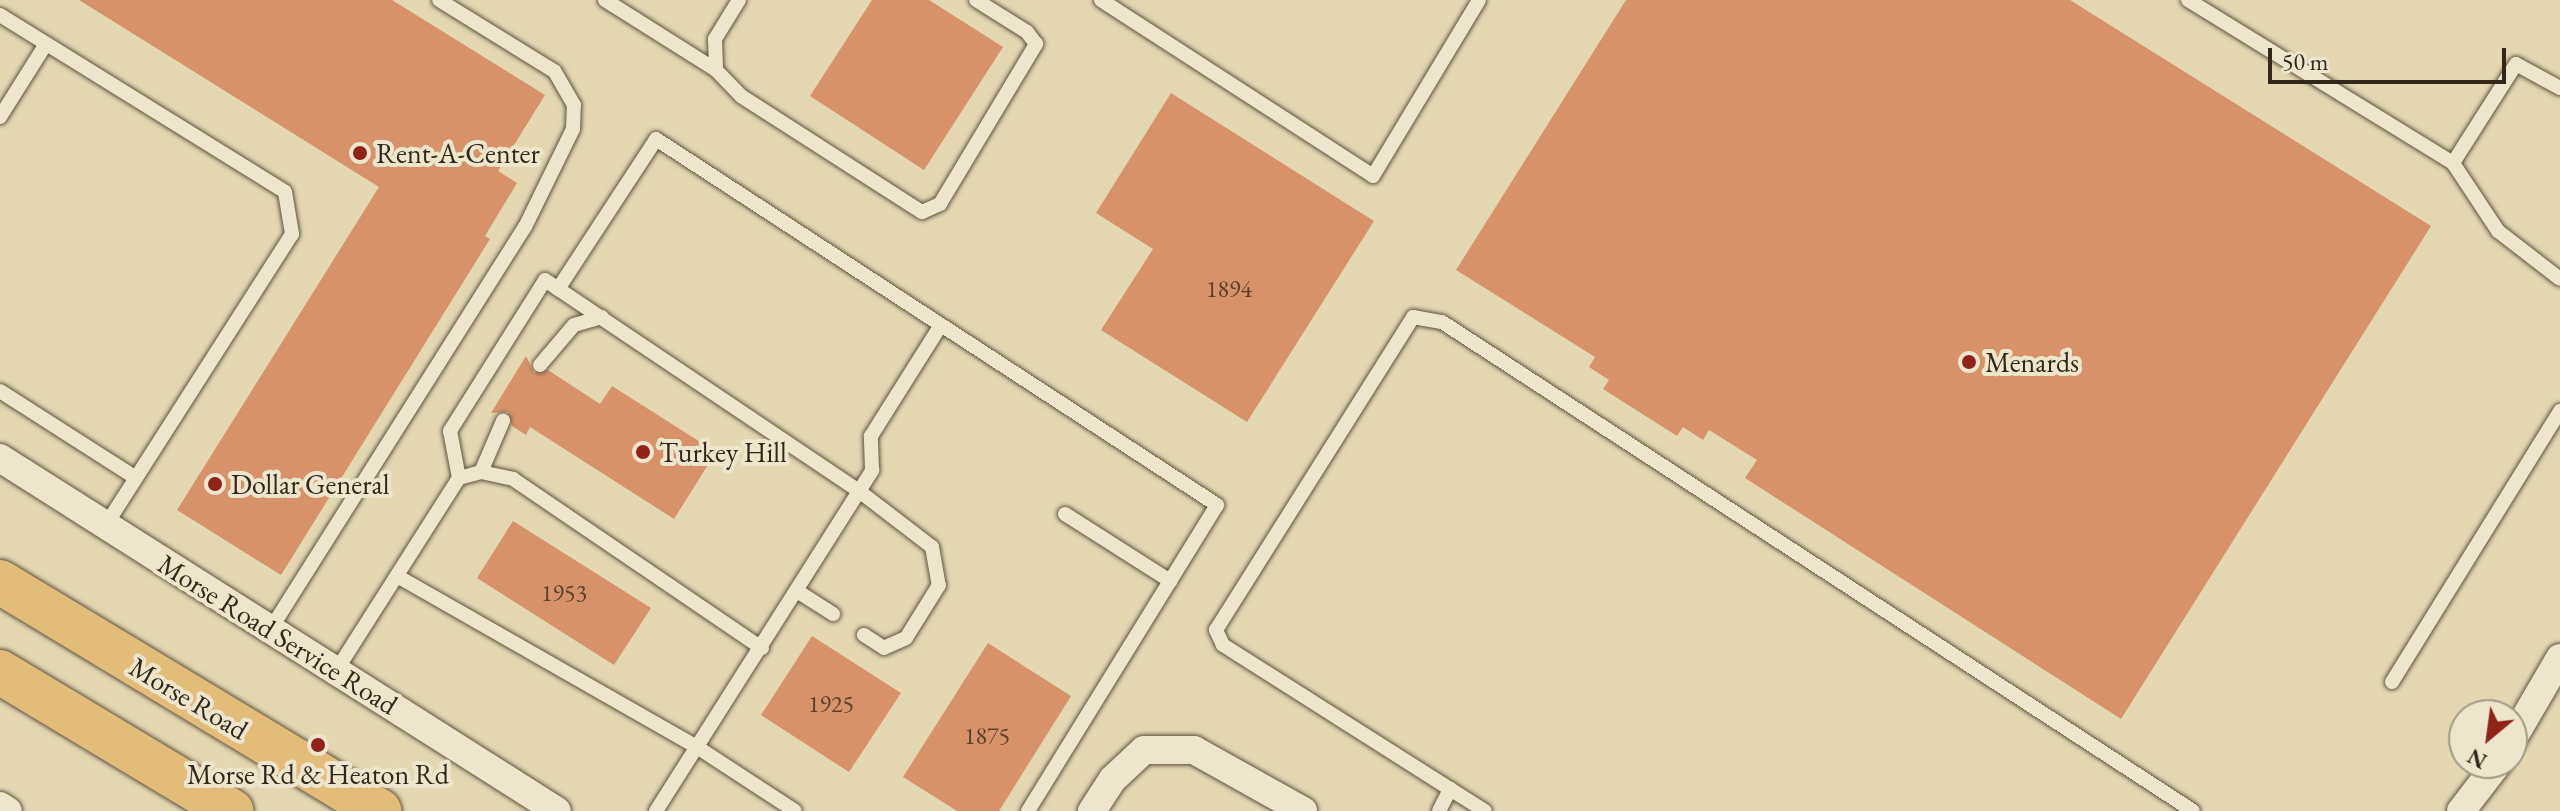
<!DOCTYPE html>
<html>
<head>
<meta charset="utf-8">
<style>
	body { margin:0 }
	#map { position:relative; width:2560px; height:811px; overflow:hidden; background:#e3d8b0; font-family:"EB Garamond",serif }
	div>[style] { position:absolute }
	.building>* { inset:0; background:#d89269 }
	.roads { filter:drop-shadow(0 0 2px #5e5340) drop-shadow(0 0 2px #5e5340) }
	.service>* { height:14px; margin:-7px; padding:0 7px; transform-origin:7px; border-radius:7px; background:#ede6cc }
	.minor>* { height:28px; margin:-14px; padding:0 14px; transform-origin:14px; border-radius:14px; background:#ede6cc }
	.primary>* { height:44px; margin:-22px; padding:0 22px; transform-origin:22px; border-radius:22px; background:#e2bc78 }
	.dots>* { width:22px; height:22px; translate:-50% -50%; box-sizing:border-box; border:4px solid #ede6cc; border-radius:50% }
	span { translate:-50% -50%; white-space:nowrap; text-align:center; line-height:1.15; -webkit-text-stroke:8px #ede6cc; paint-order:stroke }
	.number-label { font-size:24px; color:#5b422e }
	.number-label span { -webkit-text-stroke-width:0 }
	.poi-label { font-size:28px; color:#31271b }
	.left { translate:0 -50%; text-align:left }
	.street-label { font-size:28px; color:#31271b }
	.north { position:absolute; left:2448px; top:699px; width:80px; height:80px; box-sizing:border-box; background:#ede6cc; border:2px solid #a29a85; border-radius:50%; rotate:209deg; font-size:22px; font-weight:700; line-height:32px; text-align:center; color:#31271b }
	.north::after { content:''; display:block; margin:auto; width:28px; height:36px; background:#8f2418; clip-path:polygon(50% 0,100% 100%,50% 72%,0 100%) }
	.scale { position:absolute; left:2268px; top:48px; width:238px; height:36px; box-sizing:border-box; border:4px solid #31271b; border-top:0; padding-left:10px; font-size:24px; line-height:28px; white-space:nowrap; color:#31271b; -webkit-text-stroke:6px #ede6cc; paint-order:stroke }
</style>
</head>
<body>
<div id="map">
	<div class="building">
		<i style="clip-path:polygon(79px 0,392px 0,545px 95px,498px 171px,517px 183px,485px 236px,490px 239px,281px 575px,177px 510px,379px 187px)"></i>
		<i style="clip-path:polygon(872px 0,929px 0,1003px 47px,924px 170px,810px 96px)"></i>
		<i style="clip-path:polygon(1626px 0,2070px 0,2431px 226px,2121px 719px,1745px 478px,1757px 460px,1709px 430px,1703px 440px,1683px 427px,1677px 436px,1603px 389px,1609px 380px,1589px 367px,1595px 357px,1456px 270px)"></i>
		<i style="clip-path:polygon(1171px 93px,1374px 221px,1247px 422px,1101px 330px,1153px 249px,1096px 213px)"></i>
		<i style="clip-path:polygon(526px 356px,534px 373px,548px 370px,600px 404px,612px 386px,716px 452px,674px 519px,530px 427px,526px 435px,512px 426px,508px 412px,491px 413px)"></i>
		<i style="clip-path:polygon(513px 521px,651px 608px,614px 665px,477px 578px)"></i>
		<i style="clip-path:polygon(812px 636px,901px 693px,849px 772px,761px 715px)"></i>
		<i style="clip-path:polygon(988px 643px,1071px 696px,999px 811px,957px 811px,903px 777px)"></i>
	</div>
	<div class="roads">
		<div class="service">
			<i style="left:605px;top:0;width:131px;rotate:32.2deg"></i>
			<i style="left:739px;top:0;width:46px;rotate:121.6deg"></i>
			<i style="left:715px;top:39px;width:31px;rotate:88deg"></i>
			<i style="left:716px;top:70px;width:36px;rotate:46deg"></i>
			<i style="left:741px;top:96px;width:215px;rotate:32.7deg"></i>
			<i style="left:922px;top:212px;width:20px;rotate:-24deg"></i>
			<i style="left:940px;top:204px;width:187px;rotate:-59deg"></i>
			<i style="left:1036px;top:44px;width:15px;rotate:-127deg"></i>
			<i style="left:1027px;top:32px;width:60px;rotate:-147.9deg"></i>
			<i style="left:1101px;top:0;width:324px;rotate:32.9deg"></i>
			<i style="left:1373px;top:176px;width:205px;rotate:-58.9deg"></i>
			<i style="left:2188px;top:0;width:311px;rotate:31.6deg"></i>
			<i style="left:0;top:15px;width:335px;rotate:31.8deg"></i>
			<i style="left:285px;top:192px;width:43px;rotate:80.5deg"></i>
			<i style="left:292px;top:234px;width:345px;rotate:122.6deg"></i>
			<i style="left:2560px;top:88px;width:50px;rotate:-151.4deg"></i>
			<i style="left:2516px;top:64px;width:117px;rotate:122.5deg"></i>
			<i style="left:2453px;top:163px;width:82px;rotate:56.5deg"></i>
			<i style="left:2498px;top:231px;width:78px;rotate:37.7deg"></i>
			<i style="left:0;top:117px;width:86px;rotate:-57.8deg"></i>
			<i style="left:558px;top:289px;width:179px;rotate:-56.8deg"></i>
			<i style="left:656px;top:139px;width:670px;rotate:33.12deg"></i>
			<i style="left:1217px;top:505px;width:360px;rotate:121.7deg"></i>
			<i style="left:540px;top:365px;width:52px;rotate:-49.6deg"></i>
			<i style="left:574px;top:325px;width:29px;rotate:-16deg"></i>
			<i style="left:0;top:391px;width:161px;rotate:32.6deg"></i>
			<i style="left:481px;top:472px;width:56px;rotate:-66.7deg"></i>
			<i style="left:459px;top:478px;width:23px;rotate:-15deg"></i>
			<i style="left:481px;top:472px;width:33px;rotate:12deg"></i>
			<i style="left:513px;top:479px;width:301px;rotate:34.2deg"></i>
			<i style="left:1065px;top:514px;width:125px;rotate:32.5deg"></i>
			<i style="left:397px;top:576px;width:349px;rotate:29.7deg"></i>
			<i style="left:700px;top:749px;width:113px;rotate:33.1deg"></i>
			<i style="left:797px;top:591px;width:43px;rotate:32.6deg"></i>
			<i style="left:270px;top:630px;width:477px;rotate:-57.7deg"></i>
			<i style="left:525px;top:227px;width:109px;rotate:-63.9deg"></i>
			<i style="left:573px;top:129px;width:24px;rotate:-88deg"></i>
			<i style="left:574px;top:105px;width:39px;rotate:-120deg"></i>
			<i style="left:554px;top:71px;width:135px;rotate:-148.3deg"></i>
			<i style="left:336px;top:671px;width:229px;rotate:-57.5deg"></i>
			<i style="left:459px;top:478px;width:48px;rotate:-100.8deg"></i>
			<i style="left:450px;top:431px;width:178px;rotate:-57.8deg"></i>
			<i style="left:545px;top:280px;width:378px;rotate:33.9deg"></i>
			<i style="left:859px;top:491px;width:92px;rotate:37.5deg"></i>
			<i style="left:932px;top:547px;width:39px;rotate:80deg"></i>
			<i style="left:939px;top:585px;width:62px;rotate:121.9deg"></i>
			<i style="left:906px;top:638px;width:24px;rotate:156deg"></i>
			<i style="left:884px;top:648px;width:24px;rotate:-147deg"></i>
			<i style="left:2392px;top:682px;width:319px;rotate:-58.2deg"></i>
			<i style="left:1450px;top:789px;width:41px;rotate:32.2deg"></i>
			<i style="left:656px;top:811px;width:404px;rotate:-57.6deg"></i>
			<i style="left:872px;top:470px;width:34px;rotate:-92deg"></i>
			<i style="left:871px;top:436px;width:131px;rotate:-57.8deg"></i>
			<i style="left:1439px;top:811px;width:25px;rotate:-63deg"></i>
			<i style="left:1450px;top:789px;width:269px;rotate:-147.6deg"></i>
			<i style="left:1223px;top:645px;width:17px;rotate:-115deg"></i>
			<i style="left:1216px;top:630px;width:370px;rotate:-57.8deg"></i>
			<i style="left:1413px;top:317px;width:29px;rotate:10deg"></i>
			<i style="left:1442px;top:322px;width:896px;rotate:33.07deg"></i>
		</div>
		<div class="minor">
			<i style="left:0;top:458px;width:659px;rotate:32.36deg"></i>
			<i style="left:2512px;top:740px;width:95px;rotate:-59.7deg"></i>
			<i style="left:0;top:806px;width:9px;rotate:32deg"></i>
			<i style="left:1092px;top:811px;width:38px;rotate:-57deg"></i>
			<i style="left:1113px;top:779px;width:42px;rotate:-43.1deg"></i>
			<i style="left:1144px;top:750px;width:50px"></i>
			<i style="left:1194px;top:750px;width:125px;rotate:29.2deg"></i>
			<i style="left:2461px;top:811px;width:61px;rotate:-52.4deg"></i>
		</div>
		<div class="primary">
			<i style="left:0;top:582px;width:443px;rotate:31.1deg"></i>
			<i style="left:0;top:672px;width:270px;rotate:31deg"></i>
		</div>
	</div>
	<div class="dots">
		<i style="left:360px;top:153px;background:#8f2418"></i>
		<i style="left:1969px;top:362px;background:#8f2418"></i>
		<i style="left:643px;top:452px;background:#8f2418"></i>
		<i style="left:215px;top:484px;background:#8f2418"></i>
		<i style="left:318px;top:745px;background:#8f2418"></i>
	</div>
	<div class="number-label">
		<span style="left:1229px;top:289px">1894</span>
		<span style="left:564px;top:593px">1953</span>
		<span style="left:831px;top:704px">1925</span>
		<span style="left:987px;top:736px">1875</span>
	</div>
	<div class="poi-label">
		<span class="left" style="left:376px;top:153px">Rent-A-Center</span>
		<span class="left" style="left:1985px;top:362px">Menards</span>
		<span class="left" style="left:659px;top:452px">Turkey Hill</span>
		<span class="left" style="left:231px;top:484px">Dollar General</span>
		<span style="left:318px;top:774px">Morse Rd &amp; Heaton Rd</span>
	</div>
	<div class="street-label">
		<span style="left:278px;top:634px;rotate:32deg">Morse Road Service Road</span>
		<span style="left:189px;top:698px;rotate:31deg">Morse Road</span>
	</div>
	<div class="north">N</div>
	<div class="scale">50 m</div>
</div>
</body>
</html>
